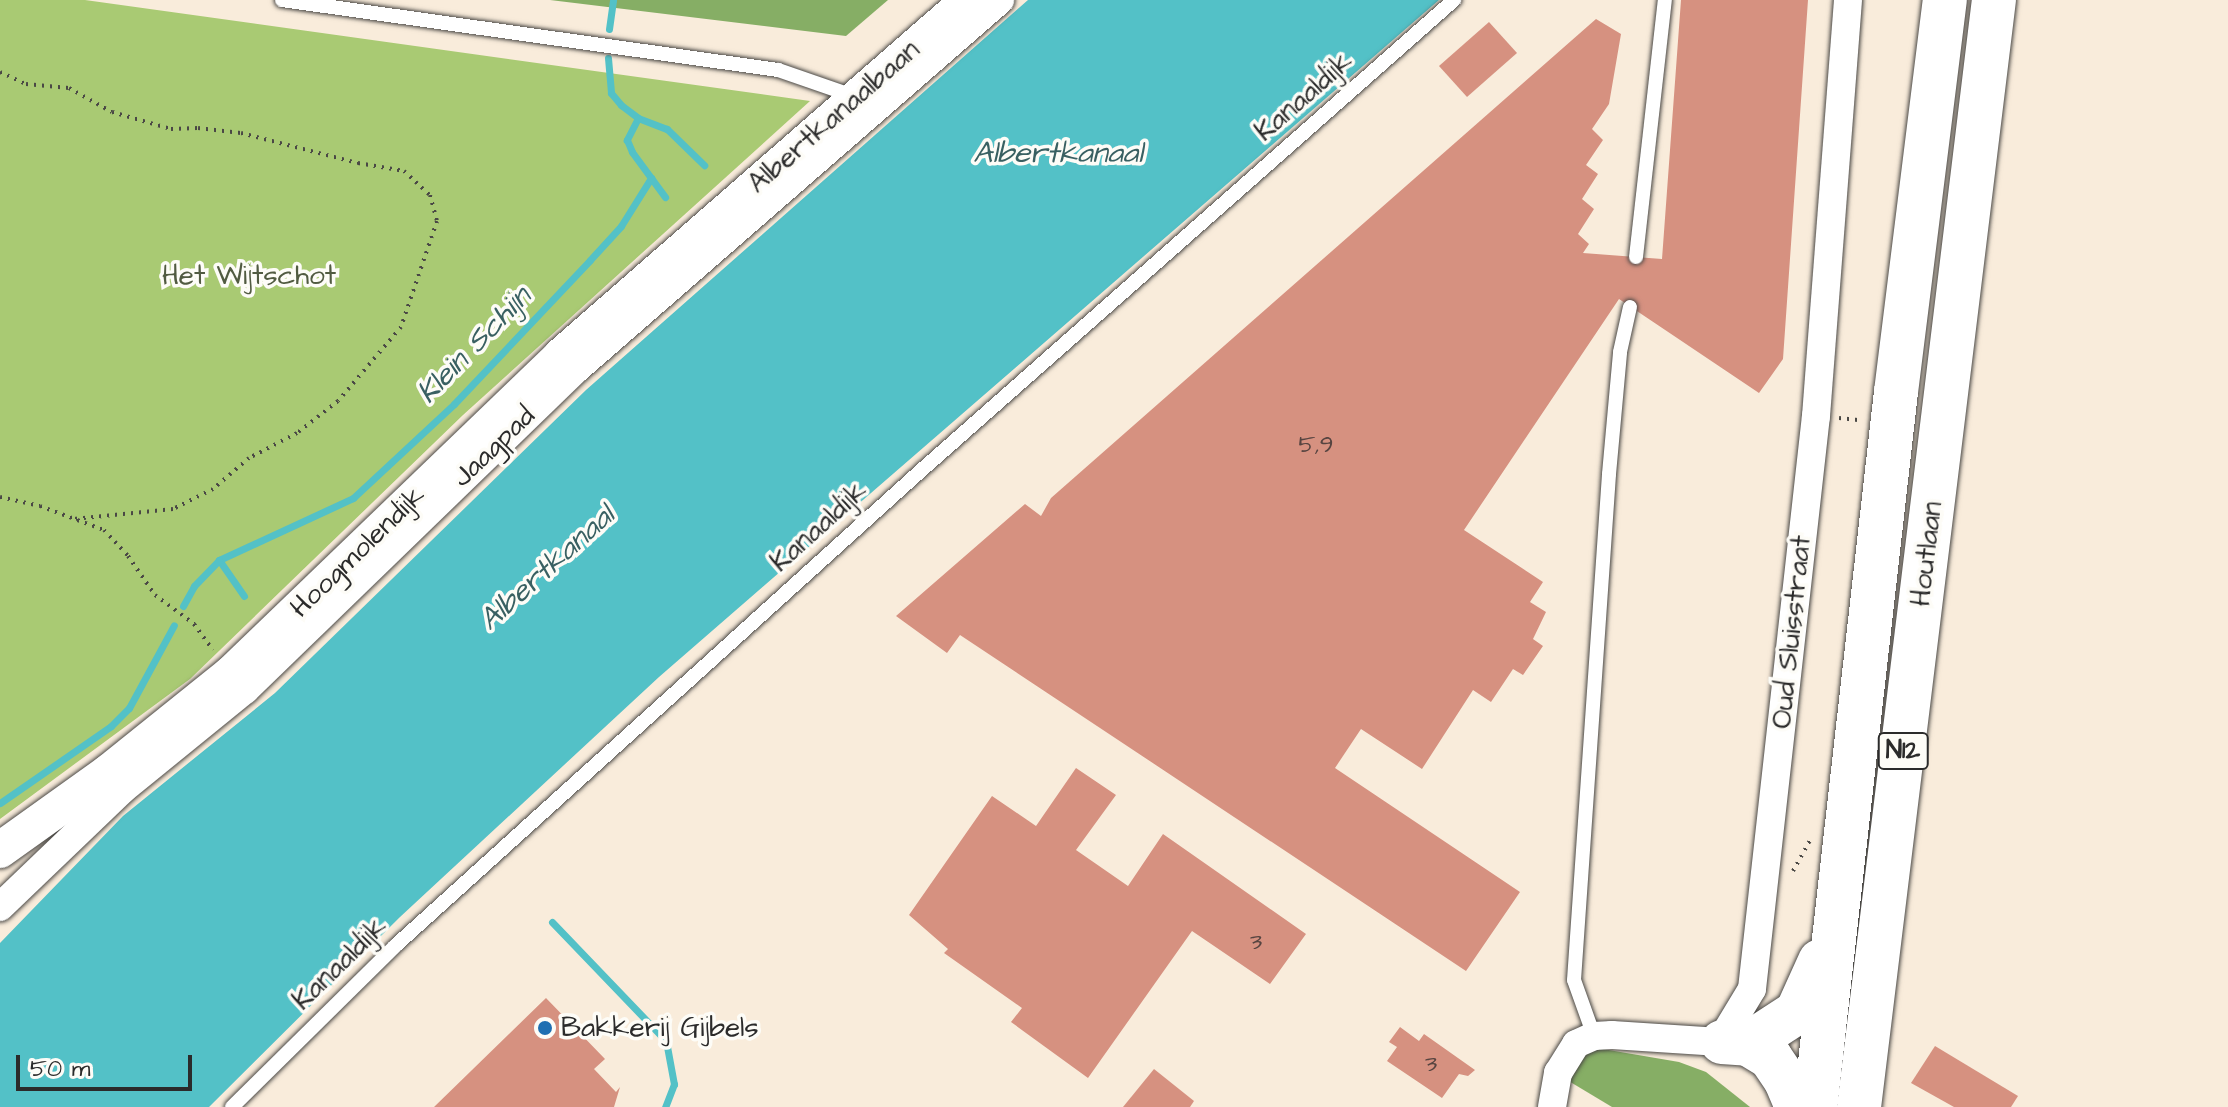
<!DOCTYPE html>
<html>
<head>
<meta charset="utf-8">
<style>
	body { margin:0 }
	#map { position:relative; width:2228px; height:1107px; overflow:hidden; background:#f9ecdb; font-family:"Architects Daughter",sans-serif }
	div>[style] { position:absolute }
	.green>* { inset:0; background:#a9ca73 }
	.forest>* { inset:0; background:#86ae65 }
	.water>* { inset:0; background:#53c1c7 }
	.stream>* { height:7px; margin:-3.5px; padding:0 3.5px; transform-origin:3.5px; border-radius:3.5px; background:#53c1c7 }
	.building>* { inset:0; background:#d69180 }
	.path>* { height:4px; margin-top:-2px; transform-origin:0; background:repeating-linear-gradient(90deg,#4a4845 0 2px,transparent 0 8px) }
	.roads { filter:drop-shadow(0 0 2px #4a4845) drop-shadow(0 0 2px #4a4845) }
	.service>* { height:14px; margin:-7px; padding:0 7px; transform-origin:7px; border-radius:7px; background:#fff }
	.minor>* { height:28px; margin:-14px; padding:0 14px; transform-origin:14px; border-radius:14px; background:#fff }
	.tertiary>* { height:36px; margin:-18px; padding:0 18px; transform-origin:18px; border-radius:18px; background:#fff }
	.primary>* { height:44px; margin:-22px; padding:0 22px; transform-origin:22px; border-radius:22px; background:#fff }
	.dots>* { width:22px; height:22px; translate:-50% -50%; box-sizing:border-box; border:4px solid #fdfcf7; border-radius:50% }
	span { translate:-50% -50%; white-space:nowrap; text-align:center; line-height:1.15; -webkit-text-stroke:7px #fdfcf7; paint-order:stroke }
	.number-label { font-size:24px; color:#564440 }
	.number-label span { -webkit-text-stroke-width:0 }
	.shield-label span { padding:2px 6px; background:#fdfcf7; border:2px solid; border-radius:6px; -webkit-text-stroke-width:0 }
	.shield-label { font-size:26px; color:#2b2b2b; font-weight:700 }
	.street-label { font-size:28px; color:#2b2b2b }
	.park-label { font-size:28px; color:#515b41 }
	.poi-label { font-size:28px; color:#2b2b2b }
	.left { translate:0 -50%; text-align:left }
	.water-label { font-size:30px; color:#396062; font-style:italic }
	.scale { position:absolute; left:16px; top:1055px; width:176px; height:36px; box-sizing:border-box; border:4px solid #2b2b2b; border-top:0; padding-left:10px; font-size:24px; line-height:28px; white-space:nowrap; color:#2b2b2b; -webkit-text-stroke:6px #fdfcf7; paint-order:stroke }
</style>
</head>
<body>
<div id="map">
	<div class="green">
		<i style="clip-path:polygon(0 0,85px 0,810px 101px,463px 415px,190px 679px,0 819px)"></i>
	</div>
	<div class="forest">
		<i style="clip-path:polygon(550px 0,888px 0,846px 36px)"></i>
		<i style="clip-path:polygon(1597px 1048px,1679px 1062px,1706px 1072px,1750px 1107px,1612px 1107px,1567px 1080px,1582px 1053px)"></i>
	</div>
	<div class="water">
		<i style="clip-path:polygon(1028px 0,1439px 0,659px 677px,400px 917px,209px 1107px,0 1107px,0 943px,123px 816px,275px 693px,586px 390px)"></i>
	</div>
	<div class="stream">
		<i style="left:609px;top:29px;width:29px;rotate:-82deg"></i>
		<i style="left:608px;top:58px;width:35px;rotate:85deg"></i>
		<i style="left:611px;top:93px;width:16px;rotate:50deg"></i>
		<i style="left:621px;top:105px;width:21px;rotate:37deg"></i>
		<i style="left:638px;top:118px;width:31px;rotate:21deg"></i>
		<i style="left:667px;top:129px;width:52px;rotate:44.2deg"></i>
		<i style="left:638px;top:118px;width:25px;rotate:117deg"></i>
		<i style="left:627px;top:140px;width:13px;rotate:67deg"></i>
		<i style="left:632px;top:152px;width:56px;rotate:53.7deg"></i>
		<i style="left:244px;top:596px;width:44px;rotate:-124.8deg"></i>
		<i style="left:219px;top:560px;width:148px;rotate:-24.8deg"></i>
		<i style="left:353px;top:498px;width:138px;rotate:-42.9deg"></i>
		<i style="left:454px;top:404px;width:198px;rotate:-46.6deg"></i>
		<i style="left:590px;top:260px;width:46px;rotate:-47.6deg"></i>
		<i style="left:621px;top:226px;width:57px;rotate:-58deg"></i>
		<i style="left:183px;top:606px;width:23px;rotate:-61deg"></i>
		<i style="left:194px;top:586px;width:36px;rotate:-46deg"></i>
		<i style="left:0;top:803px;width:135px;rotate:-34.7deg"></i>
		<i style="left:111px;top:726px;width:25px;rotate:-45deg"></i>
		<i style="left:129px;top:708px;width:94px;rotate:-61.5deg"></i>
		<i style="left:552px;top:922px;width:165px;rotate:46.2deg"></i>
		<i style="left:666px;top:1041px;width:44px;rotate:79.5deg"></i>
		<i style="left:674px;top:1084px;width:25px;rotate:111deg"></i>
	</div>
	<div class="building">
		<i style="clip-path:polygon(1681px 0,1808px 0,1783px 359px,1759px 393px,1619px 299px,1464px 530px,1543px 582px,1530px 602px,1546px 612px,1533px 639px,1543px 646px,1523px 675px,1513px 669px,1491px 702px,1473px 690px,1422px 769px,1361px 729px,1335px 768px,1520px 892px,1466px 971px,960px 635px,947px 653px,896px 616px,1025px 504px,1041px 516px,1051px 498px,1596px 19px,1621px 34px,1609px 104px,1592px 129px,1603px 140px,1586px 165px,1598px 174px,1582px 199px,1594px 209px,1578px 234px,1589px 244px,1583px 253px,1662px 259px)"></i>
		<i style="clip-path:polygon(1489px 22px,1517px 53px,1467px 97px,1439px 66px)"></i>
		<i style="clip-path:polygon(1076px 768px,1116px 795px,1076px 850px,1128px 886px,1163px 834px,1306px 934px,1270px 984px,1192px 931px,1088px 1078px,1011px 1022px,1022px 1008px,944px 953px,948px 949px,909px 915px,992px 796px,1036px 826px)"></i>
		<i style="clip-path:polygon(546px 998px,605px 1059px,594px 1069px,616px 1092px,620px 1087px,614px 1107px,434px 1107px)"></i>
		<i style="clip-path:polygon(1400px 1027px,1419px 1041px,1424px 1034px,1475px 1070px,1468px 1076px,1459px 1074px,1442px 1098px,1387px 1061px,1397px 1047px,1389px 1042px)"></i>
		<i style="clip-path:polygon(1935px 1046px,2018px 1096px,2011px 1107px,1954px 1107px,1911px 1083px)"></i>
		<i style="clip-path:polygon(1154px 1069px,1194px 1101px,1190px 1107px,1123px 1107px)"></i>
	</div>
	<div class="path">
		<i style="left:0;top:72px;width:29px;rotate:25deg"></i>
		<i style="left:26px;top:84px;width:43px;rotate:5.3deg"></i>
		<i style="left:69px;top:88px;width:49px;rotate:29.2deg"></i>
		<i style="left:112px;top:112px;width:61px;rotate:16.1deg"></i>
		<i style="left:171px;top:129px;width:27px;rotate:-2deg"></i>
		<i style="left:198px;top:128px;width:43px;rotate:6.6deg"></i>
		<i style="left:241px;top:133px;width:121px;rotate:14.4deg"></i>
		<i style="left:358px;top:163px;width:47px;rotate:9.9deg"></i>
		<i style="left:404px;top:171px;width:35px;rotate:43deg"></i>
		<i style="left:430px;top:195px;width:27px;rotate:75deg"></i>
		<i style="left:437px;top:221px;width:112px;rotate:108.8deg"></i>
		<i style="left:401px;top:327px;width:97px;rotate:130.4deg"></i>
		<i style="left:338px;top:401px;width:52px;rotate:142deg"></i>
		<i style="left:297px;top:433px;width:54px;rotate:152.5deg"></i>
		<i style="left:249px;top:458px;width:48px;rotate:139.3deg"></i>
		<i style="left:213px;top:489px;width:45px;rotate:153.4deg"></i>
		<i style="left:173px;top:509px;width:100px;rotate:174.2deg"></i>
		<i style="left:1839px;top:418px;width:19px;rotate:6deg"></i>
		<i style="left:0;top:497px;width:41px;rotate:12.7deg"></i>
		<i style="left:40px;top:506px;width:68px;rotate:20.6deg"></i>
		<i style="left:104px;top:530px;width:35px;rotate:47deg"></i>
		<i style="left:128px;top:556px;width:47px;rotate:55.3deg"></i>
		<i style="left:155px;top:595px;width:49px;rotate:36.6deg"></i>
		<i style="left:194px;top:624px;width:32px;rotate:54deg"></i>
		<i style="left:1793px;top:871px;width:39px;rotate:-61deg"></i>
	</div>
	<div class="roads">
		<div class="service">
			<i style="left:282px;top:0;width:501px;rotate:8.03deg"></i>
			<i style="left:778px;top:70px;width:83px;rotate:19.1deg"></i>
			<i style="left:1636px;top:257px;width:259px;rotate:-83.6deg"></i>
			<i style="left:1594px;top:1036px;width:59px;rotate:-109.7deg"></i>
			<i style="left:1574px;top:980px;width:507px;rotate:-86.04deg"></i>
			<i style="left:1609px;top:474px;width:122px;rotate:-84.8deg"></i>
			<i style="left:1620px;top:352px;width:46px;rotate:-77.5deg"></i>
			<i style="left:232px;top:1107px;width:229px;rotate:-44.6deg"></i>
			<i style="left:395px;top:946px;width:714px;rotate:-42.11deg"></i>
			<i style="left:925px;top:467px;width:706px;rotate:-41.44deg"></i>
		</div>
		<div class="minor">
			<i style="left:0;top:907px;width:170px;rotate:-43.8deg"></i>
			<i style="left:123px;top:789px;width:157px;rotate:-39.1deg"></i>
			<i style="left:245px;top:690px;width:458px;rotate:-44.1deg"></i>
			<i style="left:574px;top:371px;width:565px;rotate:-41.05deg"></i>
			<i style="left:1552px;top:1107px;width:35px;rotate:-80deg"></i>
			<i style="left:1558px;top:1073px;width:34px;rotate:-58deg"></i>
			<i style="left:1576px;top:1044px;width:20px;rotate:-24deg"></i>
			<i style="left:1594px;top:1036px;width:18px;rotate:-3deg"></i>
			<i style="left:1612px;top:1035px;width:108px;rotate:3.7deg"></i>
			<i style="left:1720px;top:1042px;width:62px;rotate:-58.9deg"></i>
			<i style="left:1752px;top:989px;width:577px;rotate:-83.63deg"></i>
			<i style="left:1816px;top:416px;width:417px;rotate:-85.6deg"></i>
		</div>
		<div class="tertiary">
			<i style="left:0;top:850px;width:134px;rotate:-35.6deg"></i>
			<i style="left:109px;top:772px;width:156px;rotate:-38.8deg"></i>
			<i style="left:231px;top:674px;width:458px;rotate:-43.9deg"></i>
			<i style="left:561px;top:356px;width:541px;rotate:-41.11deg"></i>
		</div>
		<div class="primary">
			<i style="left:1722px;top:1042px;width:26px;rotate:4deg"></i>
			<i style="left:1748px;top:1044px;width:26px;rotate:31deg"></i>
			<i style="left:1770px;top:1057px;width:29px;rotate:56deg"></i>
			<i style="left:1786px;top:1081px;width:28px;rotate:67deg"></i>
			<i style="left:1748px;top:1044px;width:59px;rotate:-33.1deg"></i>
			<i style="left:1797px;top:1012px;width:56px;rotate:-65.7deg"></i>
			<i style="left:1815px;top:1107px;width:720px;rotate:-83.54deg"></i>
			<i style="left:1896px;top:392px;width:395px;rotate:-82.9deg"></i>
			<i style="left:1859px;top:1107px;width:1115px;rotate:-83.05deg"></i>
		</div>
	</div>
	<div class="dots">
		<i style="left:545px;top:1028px;background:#1f6fb2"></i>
	</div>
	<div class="number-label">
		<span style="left:1316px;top:446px">5,9</span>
		<span style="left:1256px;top:943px">3</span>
		<span style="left:1431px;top:1065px">3</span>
	</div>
	<div class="shield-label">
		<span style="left:1903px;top:751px">N12</span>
	</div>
	<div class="street-label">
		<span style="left:1304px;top:97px;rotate:-41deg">Kanaaldijk</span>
		<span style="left:834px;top:117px;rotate:-41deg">Albertkanaalbaan</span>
		<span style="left:494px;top:447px;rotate:-44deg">Jaagpad</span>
		<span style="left:819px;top:527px;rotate:-42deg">Kanaaldijk</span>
		<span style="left:358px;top:552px;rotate:-44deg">Hoogmolendijk</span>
		<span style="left:1927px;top:554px;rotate:-83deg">Houtlaan</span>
		<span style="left:1792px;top:632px;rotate:-84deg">Oud Sluisstraat</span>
		<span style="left:340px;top:964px;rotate:-44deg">Kanaaldijk</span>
	</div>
	<div class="park-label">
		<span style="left:249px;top:276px">Het Wijtschot</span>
	</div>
	<div class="poi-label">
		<span class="left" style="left:561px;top:1028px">Bakkerij Gijbels</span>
	</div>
	<div class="water-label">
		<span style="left:1058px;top:153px">Albertkanaal</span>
		<span style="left:474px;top:345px;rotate:-46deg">Klein Schijn</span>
		<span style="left:547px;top:568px;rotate:-42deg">Albertkanaal</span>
	</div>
	<div class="scale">50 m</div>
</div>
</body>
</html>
